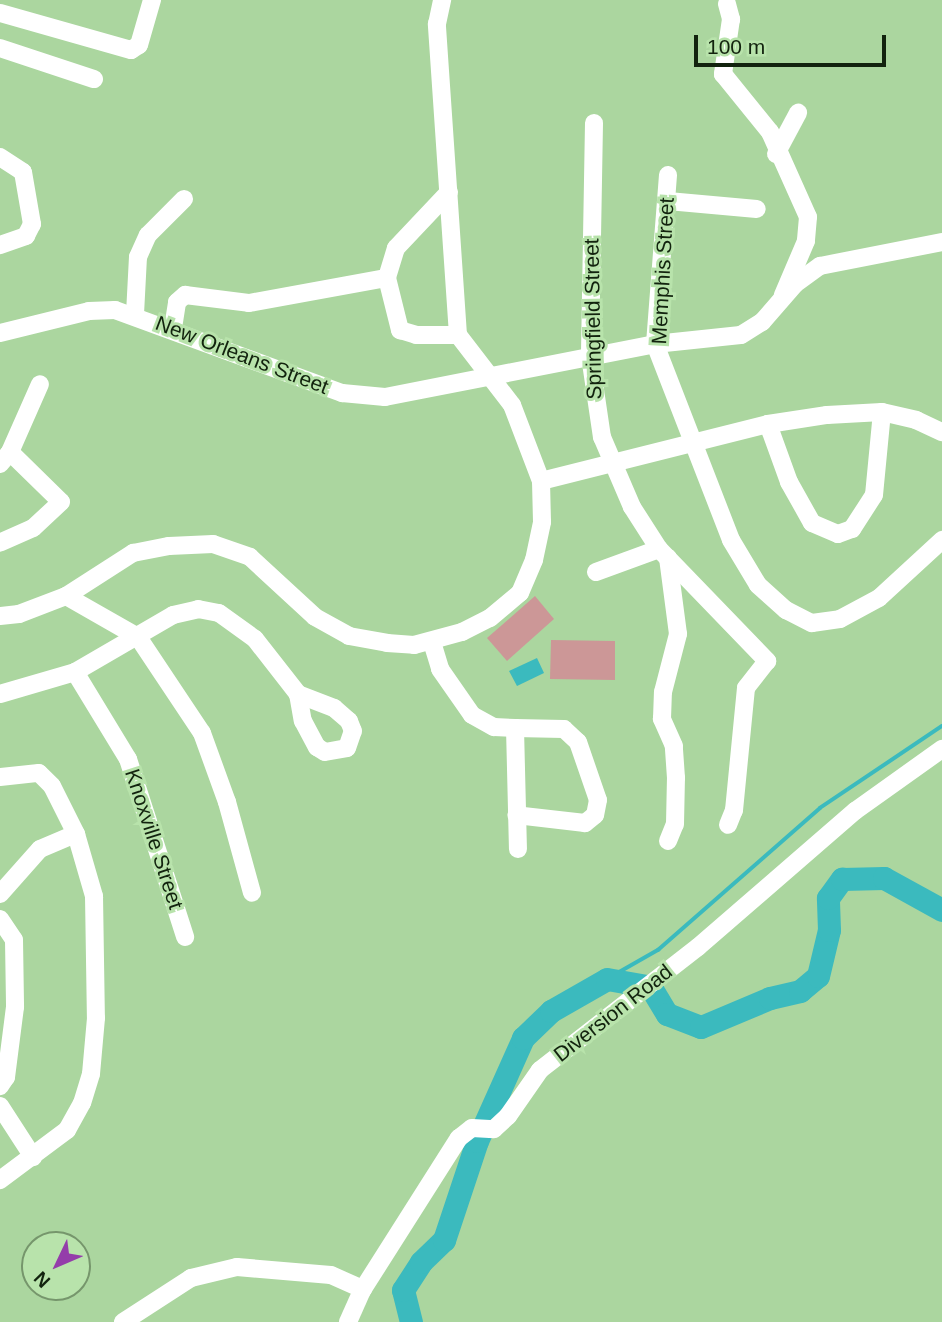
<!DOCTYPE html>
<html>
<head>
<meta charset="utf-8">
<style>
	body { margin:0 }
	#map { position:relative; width:942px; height:1322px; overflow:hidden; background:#abd69f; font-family:Helvetica,sans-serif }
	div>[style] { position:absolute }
	.green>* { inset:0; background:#cc9797 }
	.water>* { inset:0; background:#3bbabe }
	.stream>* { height:3.5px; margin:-1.75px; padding:0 1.75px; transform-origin:1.75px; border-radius:1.75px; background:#3bbabe }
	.river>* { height:23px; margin:-11.5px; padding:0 11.5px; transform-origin:11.5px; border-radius:11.5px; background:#3bbabe }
	.minor>* { height:18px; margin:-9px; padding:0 9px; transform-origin:9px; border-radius:9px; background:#fff }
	span { translate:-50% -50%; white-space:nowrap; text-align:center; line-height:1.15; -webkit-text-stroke:6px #b8e3ab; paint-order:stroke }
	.street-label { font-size:21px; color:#12230e }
	.north { position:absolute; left:21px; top:1231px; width:70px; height:70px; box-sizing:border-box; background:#b8e3ab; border:2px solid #76966c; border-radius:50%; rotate:226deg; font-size:19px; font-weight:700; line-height:28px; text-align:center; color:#12230e }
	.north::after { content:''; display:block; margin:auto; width:24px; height:32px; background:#943daa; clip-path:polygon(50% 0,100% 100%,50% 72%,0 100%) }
	.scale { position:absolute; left:694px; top:35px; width:192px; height:32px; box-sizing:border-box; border:4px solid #12230e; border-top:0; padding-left:9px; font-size:21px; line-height:24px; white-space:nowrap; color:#12230e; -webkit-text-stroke:5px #b8e3ab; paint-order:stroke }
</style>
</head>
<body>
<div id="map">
	<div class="green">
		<i style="clip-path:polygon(535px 596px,554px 619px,507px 661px,487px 638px)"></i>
		<i style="clip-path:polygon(551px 640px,615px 641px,615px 680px,550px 679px)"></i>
	</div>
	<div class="water">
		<i style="clip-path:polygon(537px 658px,544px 673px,517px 686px,509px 671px)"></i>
	</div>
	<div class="stream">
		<i style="left:607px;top:979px;width:59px;rotate:-29.6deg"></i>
		<i style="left:658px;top:950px;width:215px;rotate:-41.2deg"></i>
		<i style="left:820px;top:808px;width:147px;rotate:-33.9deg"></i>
	</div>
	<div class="river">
		<i style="left:653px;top:991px;width:27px;rotate:59deg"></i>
		<i style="left:667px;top:1014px;width:36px;rotate:21deg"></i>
		<i style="left:701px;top:1027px;width:75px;rotate:-22.8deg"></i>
		<i style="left:770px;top:998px;width:31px;rotate:-13deg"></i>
		<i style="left:800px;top:991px;width:23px;rotate:-40deg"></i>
		<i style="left:818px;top:976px;width:47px;rotate:-76.6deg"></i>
		<i style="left:829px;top:930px;width:32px;rotate:-92deg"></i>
		<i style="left:828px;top:898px;width:24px;rotate:-54deg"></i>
		<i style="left:842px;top:879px;width:42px;rotate:-1.4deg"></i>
		<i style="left:884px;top:878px;width:66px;rotate:28.9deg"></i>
		<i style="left:411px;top:1322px;width:33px;rotate:-104deg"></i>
		<i style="left:403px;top:1290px;width:33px;rotate:-57deg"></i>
		<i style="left:421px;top:1262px;width:32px;rotate:-44deg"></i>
		<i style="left:444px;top:1240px;width:104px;rotate:-71.6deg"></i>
		<i style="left:477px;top:1141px;width:113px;rotate:-65.9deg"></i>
		<i style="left:523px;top:1038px;width:39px;rotate:-44deg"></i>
		<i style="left:551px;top:1011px;width:64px;rotate:-29.7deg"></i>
		<i style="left:607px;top:979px;width:39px;rotate:10deg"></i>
	</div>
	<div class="minor">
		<i style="left:727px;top:4px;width:16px;rotate:75deg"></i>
		<i style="left:731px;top:19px;width:56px;rotate:98.3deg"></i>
		<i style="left:723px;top:74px;width:75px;rotate:51deg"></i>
		<i style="left:770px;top:132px;width:93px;rotate:65.9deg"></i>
		<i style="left:808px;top:217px;width:24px;rotate:95deg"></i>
		<i style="left:806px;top:241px;width:59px;rotate:113.1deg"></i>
		<i style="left:0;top:13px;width:136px;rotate:15.8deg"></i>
		<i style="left:131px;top:50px;width:9px;rotate:-32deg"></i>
		<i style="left:139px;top:45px;width:47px;rotate:-73.9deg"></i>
		<i style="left:0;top:48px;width:99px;rotate:18.3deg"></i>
		<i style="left:594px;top:123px;width:233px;rotate:91deg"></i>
		<i style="left:590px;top:356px;width:82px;rotate:81.6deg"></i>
		<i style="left:602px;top:437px;width:76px;rotate:66.8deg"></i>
		<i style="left:632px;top:507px;width:50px;rotate:57.3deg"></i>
		<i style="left:659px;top:549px;width:156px;rotate:46deg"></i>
		<i style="left:767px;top:661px;width:34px;rotate:128deg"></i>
		<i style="left:746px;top:688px;width:123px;rotate:95.6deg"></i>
		<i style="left:734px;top:810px;width:16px;rotate:112deg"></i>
		<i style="left:776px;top:154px;width:47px;rotate:-61.8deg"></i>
		<i style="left:0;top:157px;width:27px;rotate:33deg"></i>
		<i style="left:23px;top:172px;width:53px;rotate:80.2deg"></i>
		<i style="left:32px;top:224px;width:13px;rotate:117deg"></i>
		<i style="left:26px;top:236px;width:28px;rotate:161deg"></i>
		<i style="left:668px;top:175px;width:169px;rotate:94.4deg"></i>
		<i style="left:655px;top:344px;width:210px;rotate:68.8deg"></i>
		<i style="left:731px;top:540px;width:52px;rotate:59deg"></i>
		<i style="left:758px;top:585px;width:38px;rotate:42deg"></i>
		<i style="left:786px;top:610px;width:29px;rotate:27deg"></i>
		<i style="left:812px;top:623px;width:28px;rotate:-8deg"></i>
		<i style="left:840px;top:619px;width:44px;rotate:-28.3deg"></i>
		<i style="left:879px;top:598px;width:86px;rotate:-42.6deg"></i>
		<i style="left:449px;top:192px;width:77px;rotate:133.4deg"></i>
		<i style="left:396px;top:248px;width:31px;rotate:107deg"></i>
		<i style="left:387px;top:278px;width:54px;rotate:76deg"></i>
		<i style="left:400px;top:330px;width:17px;rotate:17deg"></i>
		<i style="left:416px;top:335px;width:42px"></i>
		<i style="left:668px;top:201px;width:89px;rotate:5.1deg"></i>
		<i style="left:135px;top:314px;width:57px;rotate:-87deg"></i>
		<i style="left:138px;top:257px;width:24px;rotate:-66deg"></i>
		<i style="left:148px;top:235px;width:51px;rotate:-45deg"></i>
		<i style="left:173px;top:328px;width:26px;rotate:-81deg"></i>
		<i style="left:177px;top:302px;width:11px;rotate:-41deg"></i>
		<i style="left:185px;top:295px;width:64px;rotate:7.1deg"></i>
		<i style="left:249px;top:303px;width:140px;rotate:-10.3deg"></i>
		<i style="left:0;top:333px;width:92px;rotate:-13.9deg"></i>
		<i style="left:89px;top:311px;width:26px;rotate:-2deg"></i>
		<i style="left:115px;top:310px;width:242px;rotate:20.1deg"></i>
		<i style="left:342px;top:393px;width:43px;rotate:5.3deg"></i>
		<i style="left:385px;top:397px;width:275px;rotate:-11.1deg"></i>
		<i style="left:655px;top:344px;width:86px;rotate:-6deg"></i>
		<i style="left:741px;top:335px;width:25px;rotate:-32deg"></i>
		<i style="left:762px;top:322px;width:50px;rotate:-49deg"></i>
		<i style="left:795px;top:284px;width:31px;rotate:-36deg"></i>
		<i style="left:820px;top:266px;width:124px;rotate:-11.1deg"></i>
		<i style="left:768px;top:424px;width:62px;rotate:70.1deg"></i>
		<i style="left:789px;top:482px;width:47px;rotate:60.7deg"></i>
		<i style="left:812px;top:523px;width:28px;rotate:23deg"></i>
		<i style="left:838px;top:534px;width:15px;rotate:-20deg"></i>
		<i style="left:852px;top:529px;width:40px;rotate:-57.1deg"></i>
		<i style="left:874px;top:495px;width:83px;rotate:-84.5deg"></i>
		<i style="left:10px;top:452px;width:74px;rotate:-66.2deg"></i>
		<i style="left:0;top:464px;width:16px;rotate:-50deg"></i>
		<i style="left:10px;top:452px;width:71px;rotate:44.4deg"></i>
		<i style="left:61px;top:502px;width:38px;rotate:137deg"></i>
		<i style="left:33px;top:528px;width:36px;rotate:156deg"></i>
		<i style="left:541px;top:481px;width:234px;rotate:-14.1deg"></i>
		<i style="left:768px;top:424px;width:60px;rotate:-8.7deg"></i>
		<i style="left:827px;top:415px;width:55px;rotate:-3.1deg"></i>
		<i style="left:882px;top:412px;width:35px;rotate:13deg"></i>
		<i style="left:916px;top:420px;width:29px;rotate:25deg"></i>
		<i style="left:596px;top:572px;width:67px;rotate:-20.1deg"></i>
		<i style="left:66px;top:596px;width:83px;rotate:29.7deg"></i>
		<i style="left:138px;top:637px;width:115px;rotate:56.3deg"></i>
		<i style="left:202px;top:733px;width:73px;rotate:70.1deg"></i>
		<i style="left:227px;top:802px;width:94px;rotate:74.6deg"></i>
		<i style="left:0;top:616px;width:19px;rotate:-6deg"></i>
		<i style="left:19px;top:614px;width:50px;rotate:-21deg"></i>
		<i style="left:66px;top:596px;width:80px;rotate:-32.7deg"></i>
		<i style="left:133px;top:553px;width:37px;rotate:-11deg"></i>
		<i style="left:169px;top:546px;width:44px;rotate:-2.6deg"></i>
		<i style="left:213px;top:544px;width:39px;rotate:19deg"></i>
		<i style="left:250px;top:557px;width:88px;rotate:42.7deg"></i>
		<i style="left:315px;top:617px;width:39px;rotate:29deg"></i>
		<i style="left:349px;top:636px;width:39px;rotate:10deg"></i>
		<i style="left:387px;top:643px;width:27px;rotate:4deg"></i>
		<i style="left:414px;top:645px;width:50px;rotate:-15.2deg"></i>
		<i style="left:462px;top:632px;width:31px;rotate:-27deg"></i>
		<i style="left:490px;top:618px;width:39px;rotate:-40deg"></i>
		<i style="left:520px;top:593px;width:36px;rotate:-67deg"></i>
		<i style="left:534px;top:560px;width:39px;rotate:-78deg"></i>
		<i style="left:542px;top:522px;width:41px;rotate:-91.4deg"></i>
		<i style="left:541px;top:481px;width:81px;rotate:-110.9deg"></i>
		<i style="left:512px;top:405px;width:88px;rotate:-127.6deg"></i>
		<i style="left:458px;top:335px;width:312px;rotate:-93.9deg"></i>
		<i style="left:437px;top:24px;width:25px;rotate:-78deg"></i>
		<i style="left:432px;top:642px;width:28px;rotate:73deg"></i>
		<i style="left:440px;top:669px;width:56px;rotate:55.2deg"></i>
		<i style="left:472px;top:715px;width:25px;rotate:29deg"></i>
		<i style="left:494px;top:727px;width:21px;rotate:3deg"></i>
		<i style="left:515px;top:728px;width:121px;rotate:88.6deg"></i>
		<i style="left:75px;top:672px;width:102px;rotate:58.7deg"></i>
		<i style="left:128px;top:759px;width:187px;rotate:72.2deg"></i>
		<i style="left:0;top:694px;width:78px;rotate:-16.3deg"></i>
		<i style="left:75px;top:672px;width:113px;rotate:-30.2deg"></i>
		<i style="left:173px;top:615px;width:26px;rotate:-13deg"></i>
		<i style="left:198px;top:609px;width:21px;rotate:11deg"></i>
		<i style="left:219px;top:613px;width:44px;rotate:35.8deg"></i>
		<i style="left:255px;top:639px;width:70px;rotate:52deg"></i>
		<i style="left:298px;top:694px;width:27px;rotate:80deg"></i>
		<i style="left:303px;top:721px;width:30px;rotate:62deg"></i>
		<i style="left:317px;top:747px;width:9px;rotate:32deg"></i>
		<i style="left:325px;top:752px;width:22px;rotate:-10deg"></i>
		<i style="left:347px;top:748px;width:18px;rotate:-71deg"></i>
		<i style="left:353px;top:731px;width:11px;rotate:-112deg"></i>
		<i style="left:349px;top:721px;width:20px;rotate:-139deg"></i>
		<i style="left:334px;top:708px;width:39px;rotate:-159deg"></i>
		<i style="left:515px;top:728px;width:49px;rotate:1.2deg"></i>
		<i style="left:564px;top:729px;width:19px;rotate:43deg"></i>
		<i style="left:578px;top:742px;width:61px;rotate:71deg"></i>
		<i style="left:598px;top:800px;width:15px;rotate:101deg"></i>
		<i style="left:595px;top:815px;width:13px;rotate:141deg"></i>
		<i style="left:585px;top:823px;width:69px;rotate:-173.4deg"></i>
		<i style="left:0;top:777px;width:39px;rotate:-6deg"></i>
		<i style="left:39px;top:773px;width:18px;rotate:45deg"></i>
		<i style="left:52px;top:786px;width:54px;rotate:63.4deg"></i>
		<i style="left:76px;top:834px;width:65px;rotate:73.8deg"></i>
		<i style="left:94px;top:896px;width:122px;rotate:89.1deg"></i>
		<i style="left:96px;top:1018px;width:56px;rotate:95.1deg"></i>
		<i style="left:91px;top:1074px;width:30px;rotate:107deg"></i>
		<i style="left:82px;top:1103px;width:31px;rotate:119deg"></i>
		<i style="left:67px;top:1130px;width:84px;rotate:143.3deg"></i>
		<i style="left:668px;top:841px;width:18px;rotate:-68deg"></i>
		<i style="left:675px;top:824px;width:46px;rotate:-88.8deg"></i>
		<i style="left:676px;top:778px;width:32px;rotate:-94deg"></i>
		<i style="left:674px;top:746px;width:30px;rotate:-114deg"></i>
		<i style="left:662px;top:719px;width:27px;rotate:-88deg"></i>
		<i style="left:663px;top:692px;width:60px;rotate:-75.5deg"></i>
		<i style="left:678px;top:634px;width:77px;rotate:-97.5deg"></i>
		<i style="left:0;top:894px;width:60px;rotate:-48.4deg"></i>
		<i style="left:40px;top:849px;width:39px;rotate:-23deg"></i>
		<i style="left:0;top:919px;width:25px;rotate:56deg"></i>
		<i style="left:14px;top:940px;width:67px;rotate:89.1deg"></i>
		<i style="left:15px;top:1007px;width:71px;rotate:97.3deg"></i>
		<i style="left:6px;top:1077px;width:11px;rotate:124deg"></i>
		<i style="left:0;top:1106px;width:61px;rotate:57.1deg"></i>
		<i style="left:123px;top:1322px;width:81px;rotate:-32.9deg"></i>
		<i style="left:191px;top:1278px;width:47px;rotate:-13.4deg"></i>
		<i style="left:237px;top:1267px;width:94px;rotate:4.9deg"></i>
		<i style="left:331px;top:1275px;width:35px;rotate:24deg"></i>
		<i style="left:348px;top:1322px;width:36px;rotate:-66deg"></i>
		<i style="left:363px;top:1289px;width:179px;rotate:-57.6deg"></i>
		<i style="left:459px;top:1138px;width:16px;rotate:-38deg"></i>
		<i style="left:472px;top:1128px;width:22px;rotate:3deg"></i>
		<i style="left:494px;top:1129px;width:19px;rotate:-43deg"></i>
		<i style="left:508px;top:1116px;width:56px;rotate:-55.2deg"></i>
		<i style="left:540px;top:1070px;width:200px;rotate:-37.9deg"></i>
		<i style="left:698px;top:947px;width:208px;rotate:-40.9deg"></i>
		<i style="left:855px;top:811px;width:107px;rotate:-35.5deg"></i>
	</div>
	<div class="street-label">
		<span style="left:663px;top:271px;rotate:-87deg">Memphis Street</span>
		<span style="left:593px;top:319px;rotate:-91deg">Springfield Street</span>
		<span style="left:242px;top:355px;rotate:21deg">New Orleans Street</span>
		<span style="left:154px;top:839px;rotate:72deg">Knoxville Street</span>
		<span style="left:613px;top:1013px;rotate:-38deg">Diversion Road</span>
	</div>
	<div class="north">N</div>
	<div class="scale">100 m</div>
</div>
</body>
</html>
